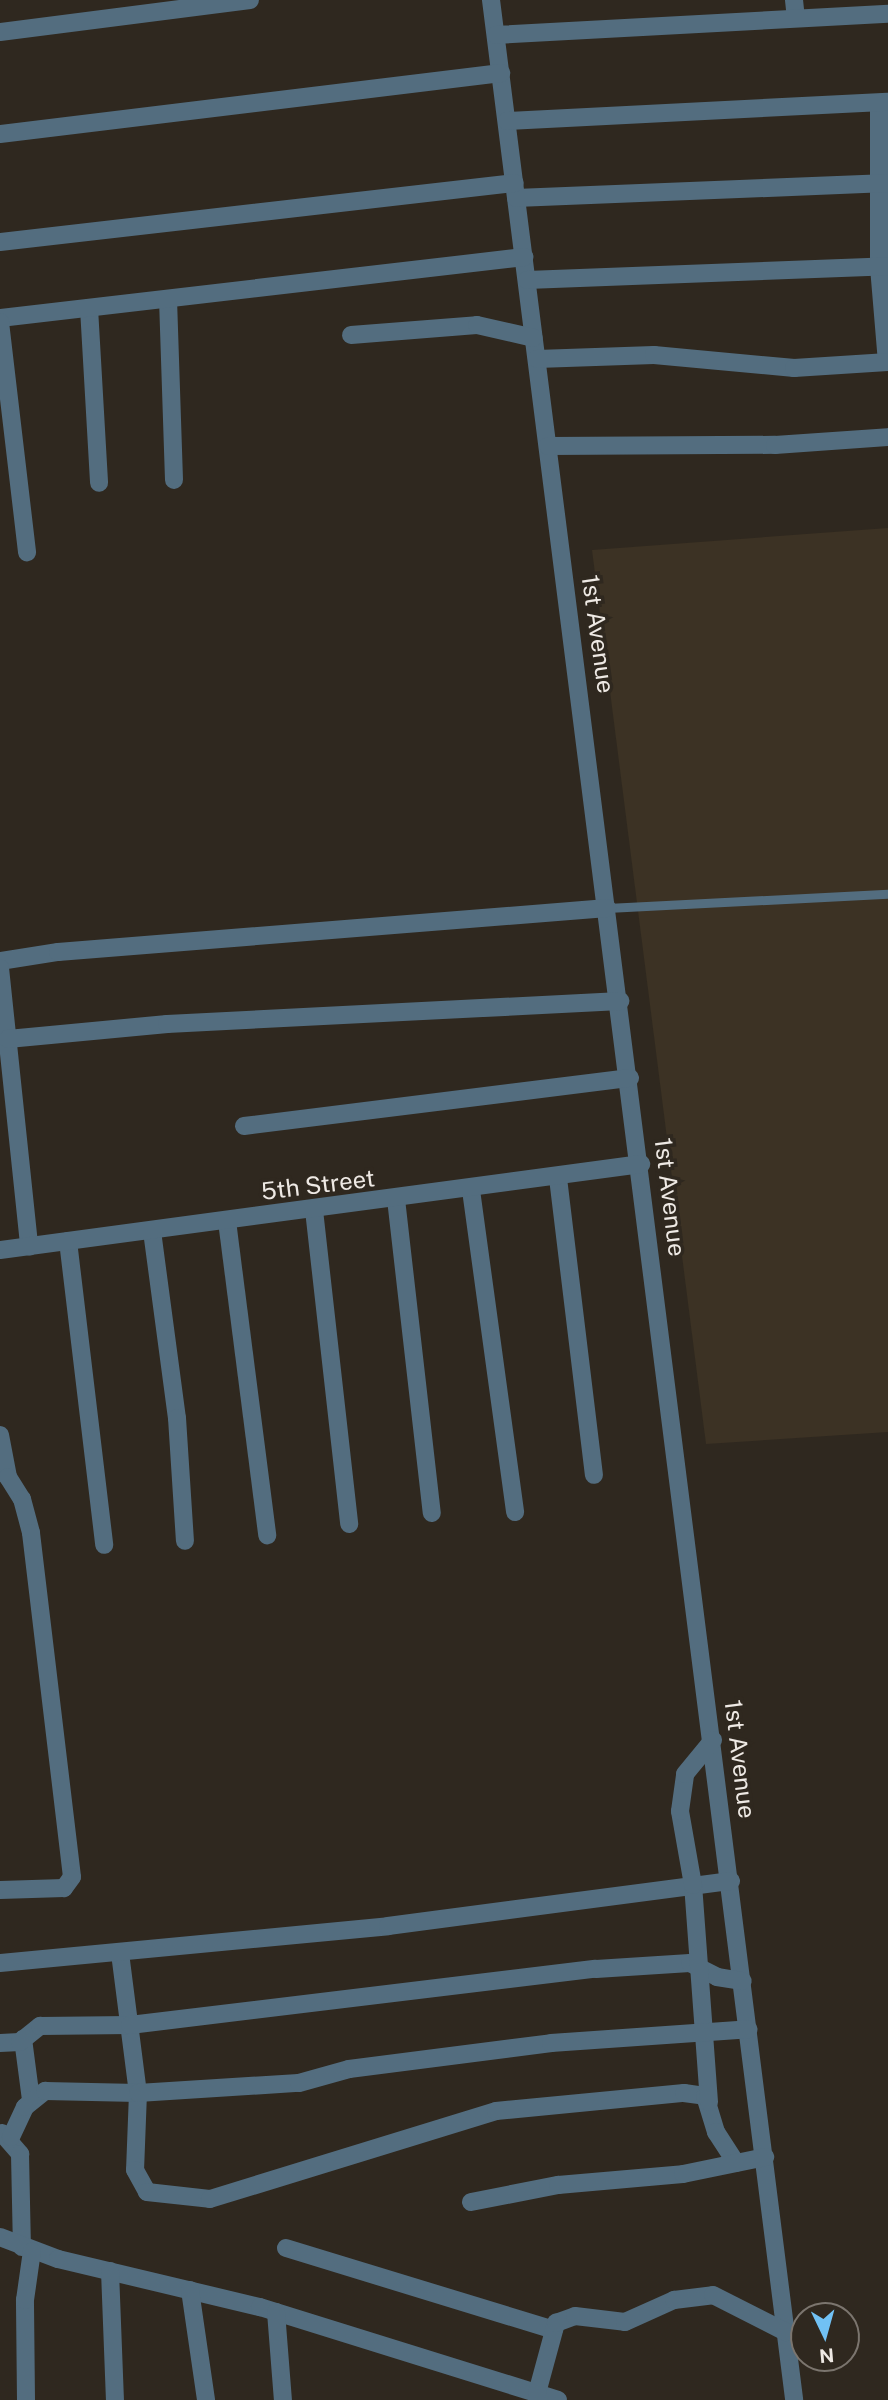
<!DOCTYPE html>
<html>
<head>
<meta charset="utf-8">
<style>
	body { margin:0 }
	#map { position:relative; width:888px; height:2400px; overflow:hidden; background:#2f281f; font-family:"Public Sans",sans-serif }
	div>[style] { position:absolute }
	.built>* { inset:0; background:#3c3224 }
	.lane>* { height:9px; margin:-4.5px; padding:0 4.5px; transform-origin:4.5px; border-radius:4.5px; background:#536d7f }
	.street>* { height:18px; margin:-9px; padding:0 9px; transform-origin:9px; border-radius:9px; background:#536d7f }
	span { translate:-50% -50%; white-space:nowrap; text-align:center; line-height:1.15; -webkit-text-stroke:7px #2f281f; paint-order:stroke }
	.street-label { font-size:24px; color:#eee9e4 }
	.north { position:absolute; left:790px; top:2302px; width:70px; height:70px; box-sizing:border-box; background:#2f281f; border:2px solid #7b756e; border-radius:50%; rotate:175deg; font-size:19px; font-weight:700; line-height:28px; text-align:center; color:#eee9e4 }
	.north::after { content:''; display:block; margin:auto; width:24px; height:32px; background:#71c1f4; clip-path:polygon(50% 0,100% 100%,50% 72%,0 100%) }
</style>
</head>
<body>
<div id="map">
	<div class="built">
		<i style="clip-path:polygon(888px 528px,888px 1432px,706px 1444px,592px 550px)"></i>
	</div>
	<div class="lane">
		<i style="left:607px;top:908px;width:281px;rotate:-2.9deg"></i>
	</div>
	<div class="street">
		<i style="left:491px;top:0;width:2419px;rotate:82.8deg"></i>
		<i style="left:794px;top:0;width:18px;rotate:84deg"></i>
		<i style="left:0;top:32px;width:252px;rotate:-7.3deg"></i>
		<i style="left:496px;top:35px;width:393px;rotate:-3.1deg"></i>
		<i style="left:879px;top:103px;width:164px;rotate:90deg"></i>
		<i style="left:879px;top:267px;width:95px;rotate:85.2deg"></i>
		<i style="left:507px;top:121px;width:381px;rotate:-2.9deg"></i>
		<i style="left:0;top:134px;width:505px;rotate:-6.94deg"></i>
		<i style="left:516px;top:198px;width:372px;rotate:-2.3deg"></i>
		<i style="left:0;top:242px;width:518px;rotate:-6.54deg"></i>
		<i style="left:527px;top:280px;width:361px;rotate:-2.2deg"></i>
		<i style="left:168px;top:299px;width:181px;rotate:88.1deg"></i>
		<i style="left:89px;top:308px;width:175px;rotate:86.7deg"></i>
		<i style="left:0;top:318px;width:528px;rotate:-6.64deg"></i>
		<i style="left:0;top:322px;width:232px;rotate:83.3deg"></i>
		<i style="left:351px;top:335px;width:126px;rotate:-4.5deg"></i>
		<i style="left:477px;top:325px;width:58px;rotate:12.8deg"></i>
		<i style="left:537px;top:359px;width:117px;rotate:-2deg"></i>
		<i style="left:654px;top:355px;width:141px;rotate:5.3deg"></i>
		<i style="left:794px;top:368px;width:94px;rotate:-3.7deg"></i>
		<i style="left:548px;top:446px;width:227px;rotate:-0.3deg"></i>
		<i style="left:775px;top:445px;width:113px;rotate:-4deg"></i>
		<i style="left:0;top:961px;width:59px;rotate:-8.8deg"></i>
		<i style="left:58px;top:952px;width:551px;rotate:-4.58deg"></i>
		<i style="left:0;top:968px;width:280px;rotate:84deg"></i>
		<i style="left:8px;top:1039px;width:160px;rotate:-5.4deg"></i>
		<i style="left:167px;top:1024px;width:454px;rotate:-2.9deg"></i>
		<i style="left:244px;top:1126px;width:389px;rotate:-7.1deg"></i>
		<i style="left:558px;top:1178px;width:299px;rotate:83.1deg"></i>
		<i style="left:471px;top:1190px;width:325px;rotate:82.2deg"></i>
		<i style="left:396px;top:1199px;width:316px;rotate:83.5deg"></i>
		<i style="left:314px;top:1210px;width:316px;rotate:83.6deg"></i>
		<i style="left:227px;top:1221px;width:317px;rotate:82.7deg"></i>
		<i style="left:152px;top:1231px;width:189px;rotate:82.4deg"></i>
		<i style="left:177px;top:1418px;width:123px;rotate:86.3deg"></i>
		<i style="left:68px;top:1241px;width:306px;rotate:83.2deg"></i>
		<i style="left:0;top:1250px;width:647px;rotate:-7.64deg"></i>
		<i style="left:0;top:1435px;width:43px;rotate:79.2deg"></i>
		<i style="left:8px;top:1477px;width:26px;rotate:58deg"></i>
		<i style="left:22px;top:1499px;width:35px;rotate:75deg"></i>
		<i style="left:31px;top:1533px;width:346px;rotate:83.2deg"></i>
		<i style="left:72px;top:1877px;width:14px;rotate:126deg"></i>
		<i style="left:64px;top:1888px;width:64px;rotate:178.2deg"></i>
		<i style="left:120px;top:1953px;width:141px;rotate:82.7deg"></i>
		<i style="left:138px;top:2093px;width:77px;rotate:92.2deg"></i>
		<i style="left:135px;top:2170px;width:25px;rotate:61deg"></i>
		<i style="left:147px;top:2192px;width:63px;rotate:6.3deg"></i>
		<i style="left:210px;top:2199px;width:299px;rotate:-17.1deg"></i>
		<i style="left:496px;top:2111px;width:189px;rotate:-5.5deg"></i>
		<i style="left:684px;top:2093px;width:21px;rotate:8deg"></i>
		<i style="left:705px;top:2096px;width:38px;rotate:73deg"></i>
		<i style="left:716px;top:2132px;width:37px;rotate:57deg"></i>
		<i style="left:0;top:1963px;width:390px;rotate:-5.4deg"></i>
		<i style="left:388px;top:1926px;width:346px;rotate:-7.5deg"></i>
		<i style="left:23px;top:2039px;width:62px;rotate:82.5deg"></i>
		<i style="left:0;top:2043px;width:20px;rotate:-3deg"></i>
		<i style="left:20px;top:2042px;width:26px;rotate:-39deg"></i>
		<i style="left:40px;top:2026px;width:90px;rotate:-0.6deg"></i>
		<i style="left:130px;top:2025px;width:469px;rotate:-6.9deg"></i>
		<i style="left:596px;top:1969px;width:94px;rotate:-3.7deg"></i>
		<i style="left:690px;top:1963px;width:30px;rotate:27deg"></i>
		<i style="left:717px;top:1977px;width:26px;rotate:9deg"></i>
		<i style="left:709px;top:2102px;width:218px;rotate:-94.2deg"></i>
		<i style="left:693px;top:1885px;width:75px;rotate:-100deg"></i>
		<i style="left:680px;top:1811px;width:37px;rotate:-82deg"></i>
		<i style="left:685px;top:1774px;width:44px;rotate:-50.5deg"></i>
		<i style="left:2px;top:2133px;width:28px;rotate:49deg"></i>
		<i style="left:20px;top:2154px;width:93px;rotate:88.8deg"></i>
		<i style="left:11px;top:2137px;width:33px;rotate:-65deg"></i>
		<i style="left:25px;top:2107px;width:26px;rotate:-39deg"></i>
		<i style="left:45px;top:2091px;width:93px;rotate:1.2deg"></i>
		<i style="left:138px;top:2093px;width:161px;rotate:-3.6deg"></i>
		<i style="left:299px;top:2083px;width:52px;rotate:-15.6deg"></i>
		<i style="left:349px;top:2069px;width:204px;rotate:-7.3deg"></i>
		<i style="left:551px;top:2043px;width:198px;rotate:-4deg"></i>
		<i style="left:471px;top:2202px;width:89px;rotate:-11.1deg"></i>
		<i style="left:558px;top:2185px;width:125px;rotate:-5deg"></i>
		<i style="left:683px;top:2174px;width:84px;rotate:-11.7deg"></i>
		<i style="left:0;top:2237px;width:62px;rotate:20.8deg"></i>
		<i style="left:58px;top:2259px;width:208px;rotate:13.4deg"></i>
		<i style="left:260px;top:2307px;width:312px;rotate:17.3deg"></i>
		<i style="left:286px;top:2248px;width:280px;rotate:17deg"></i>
		<i style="left:110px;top:2271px;width:129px;rotate:87.8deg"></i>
		<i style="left:190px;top:2290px;width:111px;rotate:81.7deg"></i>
		<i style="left:276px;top:2312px;width:88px;rotate:85.5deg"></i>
		<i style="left:537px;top:2393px;width:73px;rotate:-74.8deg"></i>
		<i style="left:556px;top:2323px;width:20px;rotate:-20deg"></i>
		<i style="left:575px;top:2316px;width:50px;rotate:6.8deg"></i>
		<i style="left:625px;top:2322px;width:54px;rotate:-24.2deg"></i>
		<i style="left:674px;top:2300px;width:39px;rotate:-7deg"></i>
		<i style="left:713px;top:2295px;width:82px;rotate:26.9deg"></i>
		<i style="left:26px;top:2400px;width:100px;rotate:-90.6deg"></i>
		<i style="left:25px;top:2300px;width:49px;rotate:-81.9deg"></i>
	</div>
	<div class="street-label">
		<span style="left:598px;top:634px;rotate:82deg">1st Avenue</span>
		<span style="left:318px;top:1185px;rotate:-7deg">5th Street</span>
		<span style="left:670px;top:1197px;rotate:83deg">1st Avenue</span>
		<span style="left:740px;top:1759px;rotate:83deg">1st Avenue</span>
	</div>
	<div class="north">N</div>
</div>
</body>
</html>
